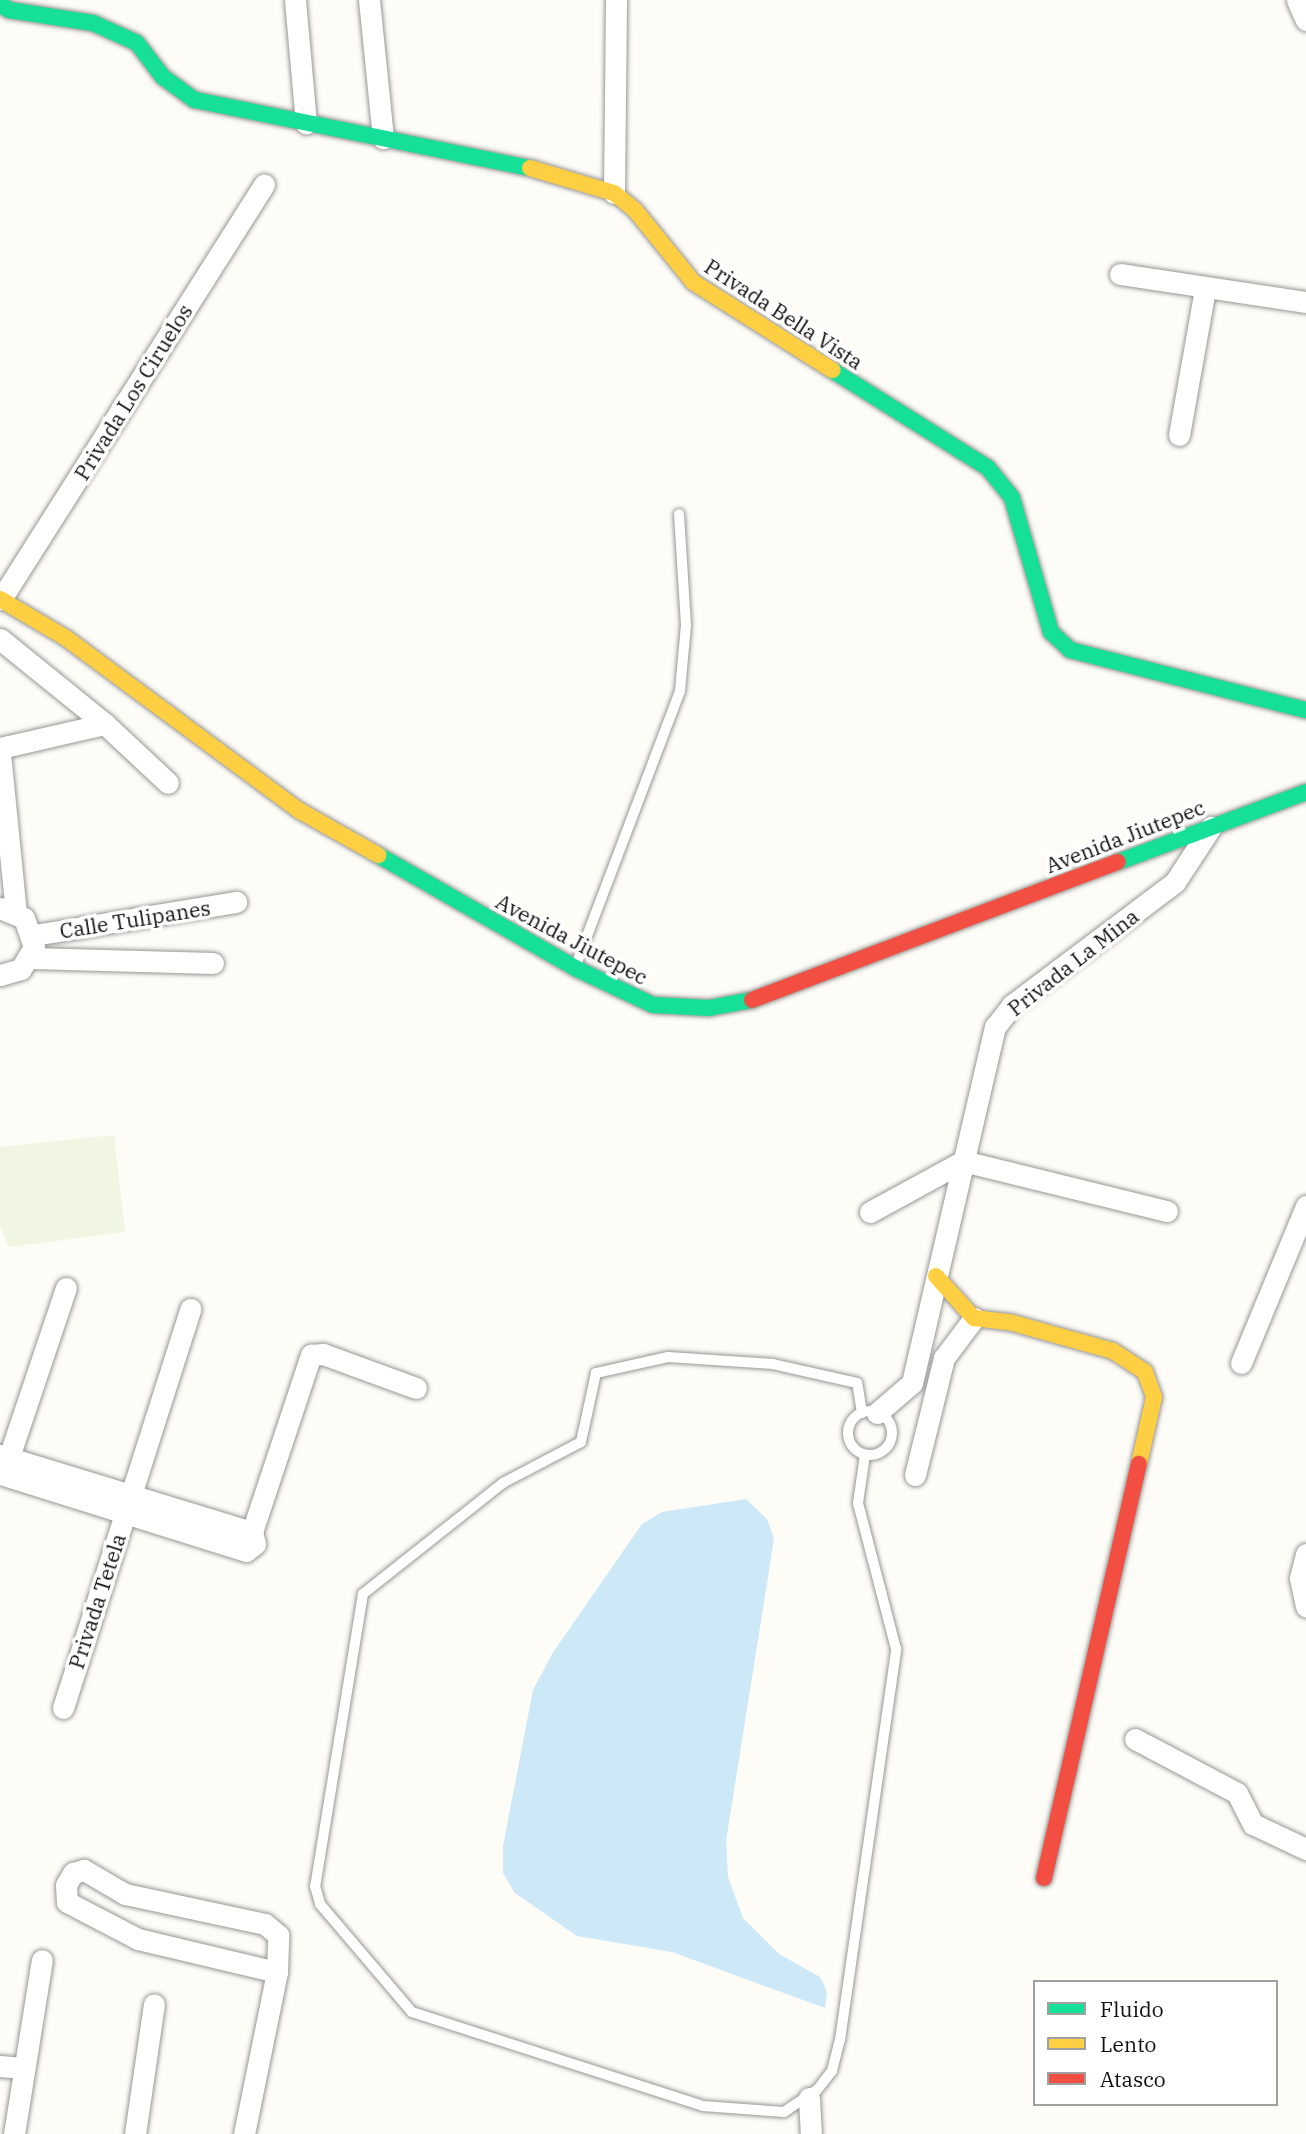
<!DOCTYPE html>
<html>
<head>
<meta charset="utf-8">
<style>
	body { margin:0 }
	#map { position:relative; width:1306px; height:2134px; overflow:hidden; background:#fdfcf7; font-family:"IBM Plex Serif",serif }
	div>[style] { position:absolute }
	.pitch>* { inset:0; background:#f0f6e1 }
	.water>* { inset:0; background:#cde8f7 }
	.roads { filter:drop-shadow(0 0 2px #979795) drop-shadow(0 0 2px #979795) }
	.lane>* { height:10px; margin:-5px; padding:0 5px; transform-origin:5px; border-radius:5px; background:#fffffe }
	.lane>.ring { margin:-5px; padding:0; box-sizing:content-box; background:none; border:10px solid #fffffe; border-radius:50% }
	.street>* { height:21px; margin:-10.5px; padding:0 10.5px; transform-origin:10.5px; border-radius:10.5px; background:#fffffe }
	.fast>* { height:16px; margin:-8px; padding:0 8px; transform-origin:8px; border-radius:8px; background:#16e098 }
	.slow>* { height:16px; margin:-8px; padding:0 8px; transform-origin:8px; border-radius:8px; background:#ffcf43 }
	.jam>* { height:16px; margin:-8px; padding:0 8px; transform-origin:8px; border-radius:8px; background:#f24e42 }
	span { translate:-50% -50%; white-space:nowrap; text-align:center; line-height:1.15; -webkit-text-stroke:7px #fff; paint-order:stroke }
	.street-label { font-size:21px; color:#111 }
	.legend { position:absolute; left:1033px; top:1980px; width:245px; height:126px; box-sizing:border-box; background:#fff; border:2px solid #a0a0a0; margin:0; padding:9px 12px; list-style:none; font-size:21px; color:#111 }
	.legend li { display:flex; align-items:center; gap:14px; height:35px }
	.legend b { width:35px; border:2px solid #a0a0a0 }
</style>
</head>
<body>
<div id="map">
	<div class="pitch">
		<i style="clip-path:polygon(114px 1135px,125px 1232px,9px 1247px,0 1226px,0 1147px)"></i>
	</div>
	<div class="water">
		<i style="clip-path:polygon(746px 1499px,767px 1519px,774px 1539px,726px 1841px,728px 1877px,743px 1918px,779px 1954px,820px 1977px,827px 1992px,825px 2008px,672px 1952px,577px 1936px,515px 1893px,503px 1873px,503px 1846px,533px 1690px,552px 1654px,642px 1524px,662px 1512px)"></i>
	</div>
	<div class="roads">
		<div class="lane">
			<i style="left:576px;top:965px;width:293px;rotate:-69.2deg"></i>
			<i style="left:680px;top:691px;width:66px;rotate:-84.8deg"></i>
			<i style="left:686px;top:625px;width:111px;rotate:-93.6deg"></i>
			<i class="ring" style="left:848px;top:1411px;width:34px;height:34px"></i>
			<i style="left:862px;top:1413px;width:30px;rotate:-99deg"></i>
			<i style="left:857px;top:1383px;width:86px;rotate:-167.3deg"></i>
			<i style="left:773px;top:1364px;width:105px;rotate:-176.2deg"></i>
			<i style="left:668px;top:1357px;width:74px;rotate:167.5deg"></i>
			<i style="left:596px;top:1373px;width:71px;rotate:102.3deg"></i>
			<i style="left:581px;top:1442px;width:88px;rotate:152.3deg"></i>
			<i style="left:503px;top:1483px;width:179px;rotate:141.6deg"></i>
			<i style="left:363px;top:1594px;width:296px;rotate:99.3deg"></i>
			<i style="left:315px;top:1886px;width:19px;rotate:74deg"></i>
			<i style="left:320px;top:1904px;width:142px;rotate:49.6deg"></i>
			<i style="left:412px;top:2012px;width:306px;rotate:17.9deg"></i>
			<i style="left:703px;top:2106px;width:81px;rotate:4.2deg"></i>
			<i style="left:784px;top:2112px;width:40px;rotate:-34deg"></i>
			<i style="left:817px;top:2090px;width:24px;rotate:-52deg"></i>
			<i style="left:832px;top:2071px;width:32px;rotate:-76deg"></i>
			<i style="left:840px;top:2040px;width:395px;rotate:-81.8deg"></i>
			<i style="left:896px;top:1649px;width:151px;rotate:-104.6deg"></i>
			<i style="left:858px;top:1503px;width:49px;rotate:-81.7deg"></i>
		</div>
		<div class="street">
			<i style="left:295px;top:0;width:124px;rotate:84.9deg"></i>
			<i style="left:369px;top:0;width:139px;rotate:84.2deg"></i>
			<i style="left:1297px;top:0;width:22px;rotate:66deg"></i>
			<i style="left:614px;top:193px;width:193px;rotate:-89.4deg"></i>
			<i style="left:1120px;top:274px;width:188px;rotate:8.6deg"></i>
			<i style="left:1179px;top:435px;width:148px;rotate:-79.9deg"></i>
			<i style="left:1px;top:599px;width:491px;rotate:-57.6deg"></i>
			<i style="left:0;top:639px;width:135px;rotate:39deg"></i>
			<i style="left:105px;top:724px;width:86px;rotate:43.1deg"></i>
			<i style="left:0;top:748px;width:108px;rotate:-12.9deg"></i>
			<i style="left:0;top:753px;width:160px;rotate:84.3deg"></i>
			<i style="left:0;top:908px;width:26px;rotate:23deg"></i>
			<i style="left:24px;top:918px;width:31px;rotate:71deg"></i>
			<i style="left:34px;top:947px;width:26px;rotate:121deg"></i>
			<i style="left:21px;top:969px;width:22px;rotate:164deg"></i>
			<i style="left:34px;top:935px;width:205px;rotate:-9.3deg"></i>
			<i style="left:31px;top:958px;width:182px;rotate:1.6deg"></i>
			<i style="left:870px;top:1212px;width:106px;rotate:-28.7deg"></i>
			<i style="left:963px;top:1161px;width:210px;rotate:13.8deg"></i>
			<i style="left:1241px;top:1363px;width:170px;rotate:-67.5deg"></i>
			<i style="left:877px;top:1413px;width:46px;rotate:-40.6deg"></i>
			<i style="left:912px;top:1383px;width:366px;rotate:-76.9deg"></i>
			<i style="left:995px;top:1027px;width:28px;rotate:-52deg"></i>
			<i style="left:1012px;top:1005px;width:204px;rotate:-37deg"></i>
			<i style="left:1175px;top:882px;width:66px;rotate:-56.8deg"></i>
			<i style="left:0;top:1455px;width:264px;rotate:17deg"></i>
			<i style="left:252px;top:1532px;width:12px;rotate:76deg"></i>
			<i style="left:255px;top:1544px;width:11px;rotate:142deg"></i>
			<i style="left:246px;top:1551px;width:258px;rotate:-162.6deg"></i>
			<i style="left:5px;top:1469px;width:191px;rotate:-71.4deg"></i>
			<i style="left:915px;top:1475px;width:121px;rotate:-76.1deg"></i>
			<i style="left:944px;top:1358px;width:50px;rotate:-53.1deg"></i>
			<i style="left:252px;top:1532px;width:187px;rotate:-71.6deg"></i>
			<i style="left:311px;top:1355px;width:12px;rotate:-5deg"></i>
			<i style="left:323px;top:1354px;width:99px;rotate:20.1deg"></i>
			<i style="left:1306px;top:1554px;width:25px;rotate:104deg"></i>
			<i style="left:1300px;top:1578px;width:29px;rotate:78deg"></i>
			<i style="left:63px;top:1708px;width:419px;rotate:-72.3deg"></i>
			<i style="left:1135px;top:1739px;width:115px;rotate:27.9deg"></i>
			<i style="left:1237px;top:1793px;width:35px;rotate:63deg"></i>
			<i style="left:1253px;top:1824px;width:59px;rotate:25.3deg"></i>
			<i style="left:0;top:2066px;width:23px;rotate:5deg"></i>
			<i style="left:809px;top:2098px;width:36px;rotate:87deg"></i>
			<i style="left:14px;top:2134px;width:176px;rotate:-80.9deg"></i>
			<i style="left:135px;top:2134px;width:131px;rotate:-81.7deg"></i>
			<i style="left:244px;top:2134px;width:165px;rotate:-78.5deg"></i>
			<i style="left:277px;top:1972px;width:37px;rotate:-88deg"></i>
			<i style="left:278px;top:1935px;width:17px;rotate:-140deg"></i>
			<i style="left:265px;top:1924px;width:143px;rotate:-167.9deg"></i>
			<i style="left:125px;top:1894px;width:48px;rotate:-149.7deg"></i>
			<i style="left:84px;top:1870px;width:11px;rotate:165deg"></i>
			<i style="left:73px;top:1873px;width:14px;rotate:120deg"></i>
			<i style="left:66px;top:1885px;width:17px;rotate:87deg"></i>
			<i style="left:67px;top:1902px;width:80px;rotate:27.5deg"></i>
			<i style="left:138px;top:1939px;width:143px;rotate:13.4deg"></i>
		</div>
		<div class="fast">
			<i style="left:0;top:4px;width:11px;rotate:34deg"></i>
			<i style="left:9px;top:10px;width:85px;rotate:8.8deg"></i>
			<i style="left:93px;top:23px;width:48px;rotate:24.4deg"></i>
			<i style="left:137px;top:43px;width:43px;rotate:52.6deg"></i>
			<i style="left:163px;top:77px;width:39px;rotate:36deg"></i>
			<i style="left:195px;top:100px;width:342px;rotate:11.5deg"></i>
			<i style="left:832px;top:370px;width:184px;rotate:32.1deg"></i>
			<i style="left:988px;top:468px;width:38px;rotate:51deg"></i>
			<i style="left:1012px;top:498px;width:140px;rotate:73.8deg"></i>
			<i style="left:1051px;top:632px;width:26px;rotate:43deg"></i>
			<i style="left:1070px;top:650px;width:244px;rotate:14.3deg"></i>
			<i style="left:378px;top:855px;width:227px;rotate:29.8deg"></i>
			<i style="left:575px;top:968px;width:86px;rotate:25.4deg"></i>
			<i style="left:653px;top:1005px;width:56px;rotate:3.1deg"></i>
			<i style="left:709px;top:1008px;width:44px;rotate:-10.5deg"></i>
			<i style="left:1118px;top:862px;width:201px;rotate:-20.4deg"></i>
		</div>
		<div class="slow">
			<i style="left:530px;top:168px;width:88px;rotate:16.6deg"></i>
			<i style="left:614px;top:193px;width:27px;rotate:39deg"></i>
			<i style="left:635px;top:210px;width:92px;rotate:51.1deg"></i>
			<i style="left:693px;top:282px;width:165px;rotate:32.3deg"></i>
			<i style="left:0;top:599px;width:77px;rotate:30.6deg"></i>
			<i style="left:66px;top:638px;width:291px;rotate:36.5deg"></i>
			<i style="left:300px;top:811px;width:90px;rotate:29.4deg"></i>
			<i style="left:936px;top:1276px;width:57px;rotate:47.9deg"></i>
			<i style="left:974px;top:1318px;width:39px;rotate:7deg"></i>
			<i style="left:1013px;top:1323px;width:104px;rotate:15.6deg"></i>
			<i style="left:1113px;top:1351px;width:38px;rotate:33deg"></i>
			<i style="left:1145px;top:1372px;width:27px;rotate:70deg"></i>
			<i style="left:1154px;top:1397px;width:69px;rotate:102.6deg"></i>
		</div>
		<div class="jam">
			<i style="left:752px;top:1000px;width:391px;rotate:-20.7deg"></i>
			<i style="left:1044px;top:1878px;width:425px;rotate:-77.1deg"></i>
		</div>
	</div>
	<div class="street-label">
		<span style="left:784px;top:314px;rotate:33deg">Privada Bella Vista</span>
		<span style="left:133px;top:392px;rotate:-58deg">Privada Los Ciruelos</span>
		<span style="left:1125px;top:836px;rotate:-21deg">Avenida Jiutepec</span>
		<span style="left:135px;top:919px;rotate:-9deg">Calle Tulipanes</span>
		<span style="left:572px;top:939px;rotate:28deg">Avenida Jiutepec</span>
		<span style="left:1073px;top:962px;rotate:-38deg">Privada La Mina</span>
		<span style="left:97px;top:1601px;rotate:-72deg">Privada Tetela</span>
	</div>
	<ul class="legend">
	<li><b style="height:9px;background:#16e098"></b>Fluido</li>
	<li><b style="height:9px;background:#ffcf43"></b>Lento</li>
	<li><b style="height:9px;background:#f24e42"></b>Atasco</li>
	</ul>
</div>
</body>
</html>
